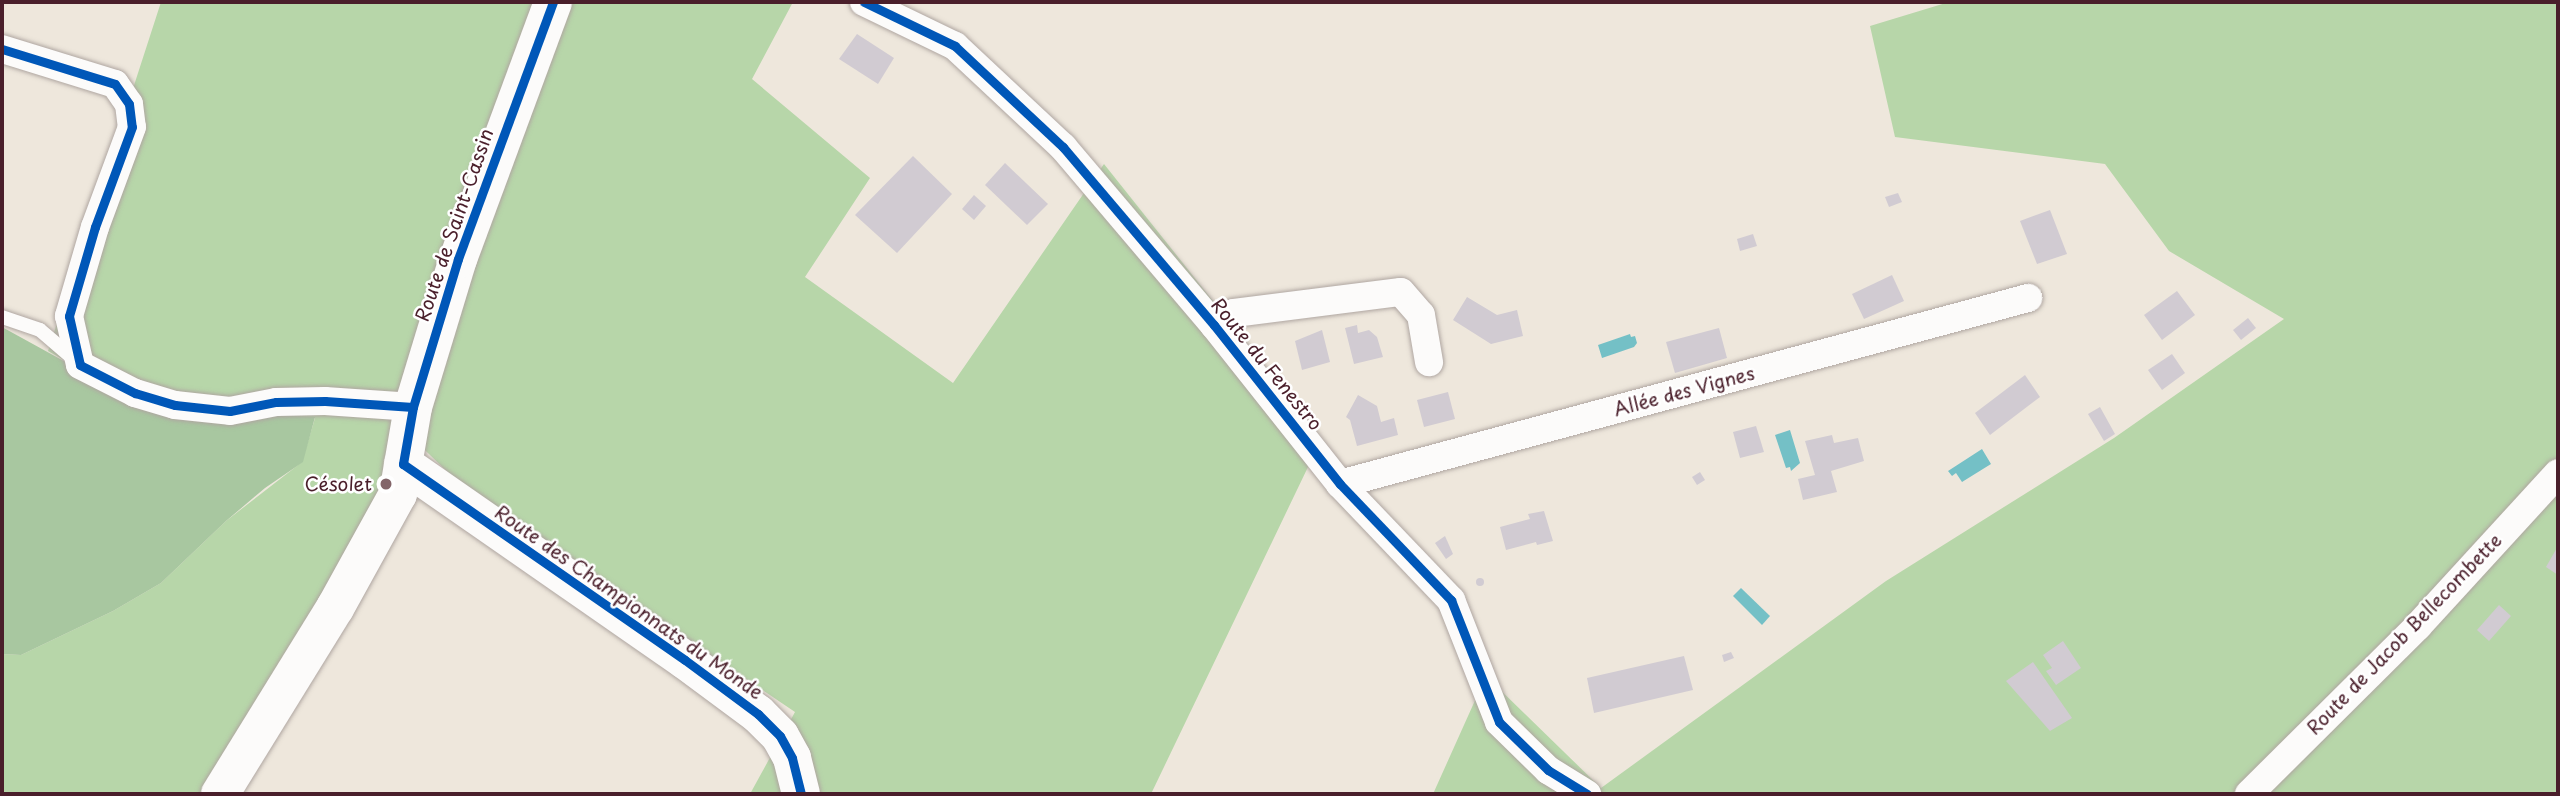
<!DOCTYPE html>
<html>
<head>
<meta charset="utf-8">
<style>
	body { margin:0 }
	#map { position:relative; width:2560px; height:796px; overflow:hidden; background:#eee7dc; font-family:"Playpen Sans",sans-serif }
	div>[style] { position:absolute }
	.green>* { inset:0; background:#b7d6a9 }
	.forest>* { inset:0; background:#a8c7a0 }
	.water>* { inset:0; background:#74c0c6 }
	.building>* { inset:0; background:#d1cbd2 }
	.round { border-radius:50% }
	.roads { filter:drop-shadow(0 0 2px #afa6a1) drop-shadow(0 0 2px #afa6a1) }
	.lane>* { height:14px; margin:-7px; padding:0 7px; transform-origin:7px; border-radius:7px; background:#fcfbfa }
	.street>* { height:28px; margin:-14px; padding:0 14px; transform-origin:14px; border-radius:14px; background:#fcfbfa }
	.secondary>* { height:38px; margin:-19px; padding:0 19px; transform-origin:19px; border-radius:19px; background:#fcfbfa }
	.cycleway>* { height:9px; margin:-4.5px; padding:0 4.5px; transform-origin:4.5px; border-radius:4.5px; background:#0057b8 }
	.dots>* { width:19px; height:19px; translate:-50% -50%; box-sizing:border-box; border:4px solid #fff; border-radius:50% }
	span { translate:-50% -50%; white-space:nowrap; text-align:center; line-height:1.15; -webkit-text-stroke:5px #fff; paint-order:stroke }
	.street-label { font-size:19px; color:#4a1f2b }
	.poi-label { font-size:19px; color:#4a1f2b }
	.right { translate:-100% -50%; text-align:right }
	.frame { position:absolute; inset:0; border:4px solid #4a1f2b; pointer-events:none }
</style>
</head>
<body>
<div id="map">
	<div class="green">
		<i style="clip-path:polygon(161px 2px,793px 2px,752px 79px,870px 178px,805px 277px,953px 383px,1104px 164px,1217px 306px,1320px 442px,1151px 794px,750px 794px,795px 712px,465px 489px,396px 422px,375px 518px,200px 794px,2px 794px,2px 654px,21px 655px,113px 611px,161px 583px,226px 521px,302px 462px,315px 418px,151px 409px,48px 351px)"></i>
		<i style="clip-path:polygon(1949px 2px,2558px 2px,2558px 794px,1433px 794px,1486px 676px,1601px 788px,1886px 581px,2114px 438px,2284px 319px,2169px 251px,2105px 164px,1895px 137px,1870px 26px)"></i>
	</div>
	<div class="forest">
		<i style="clip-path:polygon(2px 327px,151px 409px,315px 417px,303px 462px,265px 488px,226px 521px,161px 583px,113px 611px,21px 655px,2px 654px)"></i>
	</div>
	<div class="water">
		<i style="clip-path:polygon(1630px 334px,1631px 337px,1635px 336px,1637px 343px,1634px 347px,1602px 358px,1598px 345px)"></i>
		<i style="clip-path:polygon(1790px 430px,1800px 463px,1791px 471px,1790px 467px,1786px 468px,1775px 435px)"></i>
		<i style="clip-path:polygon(1982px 449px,1991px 464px,1962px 482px,1956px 473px,1952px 476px,1948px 471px)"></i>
		<i style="clip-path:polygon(1741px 588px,1770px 616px,1762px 625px,1733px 596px)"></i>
	</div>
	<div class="building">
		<i style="clip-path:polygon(857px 34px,894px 58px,878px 84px,839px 59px)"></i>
		<i style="clip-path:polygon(913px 156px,952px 194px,897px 253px,855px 215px)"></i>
		<i style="clip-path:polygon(1005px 163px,1048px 204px,1027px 225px,985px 185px)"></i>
		<i style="clip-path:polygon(1898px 193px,1902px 202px,1889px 207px,1885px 197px)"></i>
		<i style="clip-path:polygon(974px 195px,986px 206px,974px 220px,962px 209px)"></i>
		<i style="clip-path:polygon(2050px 210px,2067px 254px,2037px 264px,2020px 221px)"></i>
		<i style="clip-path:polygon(1753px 234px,1757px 246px,1740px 251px,1737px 239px)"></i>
		<i style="clip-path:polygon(1892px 275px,1904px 301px,1864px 319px,1852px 294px)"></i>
		<i style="clip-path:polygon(2177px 291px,2195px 315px,2162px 340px,2144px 315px)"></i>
		<i style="clip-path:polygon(1467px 297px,1497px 315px,1517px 310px,1523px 336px,1491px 344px,1453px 320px)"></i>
		<i style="clip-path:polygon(2248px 318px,2256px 328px,2241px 340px,2233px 330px)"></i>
		<i style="clip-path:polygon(1357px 325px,1358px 333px,1369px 330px,1377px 337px,1383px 357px,1354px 364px,1345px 328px)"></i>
		<i style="clip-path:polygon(1719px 328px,1727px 358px,1675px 373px,1666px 342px)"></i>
		<i style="clip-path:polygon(1322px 330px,1330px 362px,1302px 370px,1295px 341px)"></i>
		<i style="clip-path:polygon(2172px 354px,2185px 373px,2162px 390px,2148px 370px)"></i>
		<i style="clip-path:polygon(2025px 375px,2040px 397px,1990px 435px,1975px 413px)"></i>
		<i style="clip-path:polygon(1448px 392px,1455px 419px,1424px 427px,1417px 400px)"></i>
		<i style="clip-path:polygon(1358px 395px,1377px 406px,1381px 422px,1394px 418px,1398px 435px,1357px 446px,1350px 420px,1346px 417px)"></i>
		<i style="clip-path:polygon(2100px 407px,2115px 434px,2104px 441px,2088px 414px)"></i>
		<i style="clip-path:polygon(1756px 426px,1764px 452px,1740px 458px,1733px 432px)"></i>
		<i style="clip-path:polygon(1832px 435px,1834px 443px,1858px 438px,1864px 461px,1831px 471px,1837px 492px,1803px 500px,1798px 479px,1815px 475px,1805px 441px)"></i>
		<i style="clip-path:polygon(1700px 472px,1705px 480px,1697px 485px,1692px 477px)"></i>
		<i style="clip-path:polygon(1544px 511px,1553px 541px,1537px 545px,1536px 542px,1506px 550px,1500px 527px,1530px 519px,1528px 514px)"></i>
		<i style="clip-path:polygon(1445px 536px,1453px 554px,1446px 559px,1435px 543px)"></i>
		<i style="clip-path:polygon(2558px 546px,2558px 575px,2546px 567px)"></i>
		<i class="round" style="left:1476px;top:578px;width:8px;height:8px"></i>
		<i style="clip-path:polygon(2499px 605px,2511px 616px,2489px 641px,2477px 630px)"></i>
		<i style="clip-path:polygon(2063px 641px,2081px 668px,2056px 685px,2046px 671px,2052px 668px,2043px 655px)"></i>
		<i style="clip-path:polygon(1731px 652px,1734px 658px,1724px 662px,1722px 655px)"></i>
		<i style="clip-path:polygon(1684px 656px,1693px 690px,1594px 713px,1587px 678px)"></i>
		<i style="clip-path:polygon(2033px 662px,2072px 718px,2050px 731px,2006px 681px)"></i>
	</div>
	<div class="roads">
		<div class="lane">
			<i style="left:2px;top:317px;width:40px;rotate:18.9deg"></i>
			<i style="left:40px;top:330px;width:46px;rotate:40.6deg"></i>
		</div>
		<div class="street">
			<i style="left:864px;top:2px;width:101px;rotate:25.8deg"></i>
			<i style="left:955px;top:46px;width:148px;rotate:43.1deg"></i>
			<i style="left:1063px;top:147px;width:233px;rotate:49.7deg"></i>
			<i style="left:1214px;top:325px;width:203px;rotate:51.6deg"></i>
			<i style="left:1340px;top:484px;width:161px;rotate:46.3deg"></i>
			<i style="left:1451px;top:600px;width:131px;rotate:68.5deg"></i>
			<i style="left:1499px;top:722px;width:69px;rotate:44.4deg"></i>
			<i style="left:1548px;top:770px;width:46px;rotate:31.6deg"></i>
			<i style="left:2px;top:49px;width:118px;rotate:17.2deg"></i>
			<i style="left:115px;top:84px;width:24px;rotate:55deg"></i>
			<i style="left:129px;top:104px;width:23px;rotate:83deg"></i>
			<i style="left:132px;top:127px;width:107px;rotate:110.3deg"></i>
			<i style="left:95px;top:227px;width:93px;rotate:106.3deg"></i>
			<i style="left:69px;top:316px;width:50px;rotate:77.3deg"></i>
			<i style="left:80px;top:365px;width:62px;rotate:27deg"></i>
			<i style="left:135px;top:393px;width:42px;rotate:16.7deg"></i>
			<i style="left:175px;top:405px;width:55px;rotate:6.2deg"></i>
			<i style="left:230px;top:411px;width:47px;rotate:-11.1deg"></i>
			<i style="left:276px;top:402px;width:49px;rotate:-1.2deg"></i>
			<i style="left:325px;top:401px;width:88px;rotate:3.9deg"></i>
			<i style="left:1214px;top:325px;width:23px;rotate:-31deg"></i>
			<i style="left:1234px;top:313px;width:168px;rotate:-7.2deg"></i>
			<i style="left:1401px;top:292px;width:30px;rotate:49deg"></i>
			<i style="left:1421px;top:315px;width:48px;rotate:80.3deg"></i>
			<i style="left:1340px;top:484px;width:713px;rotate:-15.13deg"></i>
			<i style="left:2249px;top:794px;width:238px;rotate:-44.8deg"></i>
			<i style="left:2418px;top:626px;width:207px;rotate:-47.5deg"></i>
		</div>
		<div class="secondary">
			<i style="left:403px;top:464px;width:343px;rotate:34.8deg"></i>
			<i style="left:685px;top:660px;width:91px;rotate:36.5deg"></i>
			<i style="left:758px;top:714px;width:31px;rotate:45deg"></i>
			<i style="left:780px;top:736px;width:25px;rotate:61deg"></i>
			<i style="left:792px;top:758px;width:37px;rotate:76deg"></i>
			<i style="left:220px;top:794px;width:219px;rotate:-58.3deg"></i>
			<i style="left:335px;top:608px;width:130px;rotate:-61.1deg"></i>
			<i style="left:398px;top:494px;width:88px;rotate:-80.2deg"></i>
			<i style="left:413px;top:407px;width:155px;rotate:-73.1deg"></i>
			<i style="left:458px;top:259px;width:274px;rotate:-69.7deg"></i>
		</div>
	</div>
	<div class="cycleway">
		<i style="left:553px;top:2px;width:274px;rotate:110.3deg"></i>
		<i style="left:458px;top:259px;width:155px;rotate:106.9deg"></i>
		<i style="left:413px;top:407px;width:58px;rotate:100deg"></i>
		<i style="left:403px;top:464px;width:343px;rotate:34.8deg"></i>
		<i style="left:685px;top:660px;width:91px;rotate:36.5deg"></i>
		<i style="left:758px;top:714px;width:31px;rotate:45deg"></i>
		<i style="left:780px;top:736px;width:25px;rotate:61deg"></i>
		<i style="left:792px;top:758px;width:37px;rotate:76deg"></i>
		<i style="left:864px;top:2px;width:101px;rotate:25.8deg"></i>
		<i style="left:955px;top:46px;width:148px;rotate:43.1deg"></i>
		<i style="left:1063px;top:147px;width:233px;rotate:49.7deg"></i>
		<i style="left:1214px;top:325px;width:203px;rotate:51.6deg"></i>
		<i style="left:1340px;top:484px;width:161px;rotate:46.3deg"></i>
		<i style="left:1451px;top:600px;width:131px;rotate:68.5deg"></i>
		<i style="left:1499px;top:722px;width:69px;rotate:44.4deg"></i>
		<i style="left:1548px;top:770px;width:46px;rotate:31.6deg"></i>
		<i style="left:2px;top:49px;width:118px;rotate:17.2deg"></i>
		<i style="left:115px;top:84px;width:24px;rotate:55deg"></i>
		<i style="left:129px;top:104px;width:23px;rotate:83deg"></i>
		<i style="left:132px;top:127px;width:107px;rotate:110.3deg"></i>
		<i style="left:95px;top:227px;width:93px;rotate:106.3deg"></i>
		<i style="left:69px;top:316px;width:50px;rotate:77.3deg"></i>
		<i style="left:80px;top:365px;width:62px;rotate:27deg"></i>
		<i style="left:135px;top:393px;width:42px;rotate:16.7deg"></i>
		<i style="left:175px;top:405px;width:55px;rotate:6.2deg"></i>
		<i style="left:230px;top:411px;width:47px;rotate:-11.1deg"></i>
		<i style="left:276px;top:402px;width:49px;rotate:-1.2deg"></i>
		<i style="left:325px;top:401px;width:88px;rotate:3.9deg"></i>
	</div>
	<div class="dots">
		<i style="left:386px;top:484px;background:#836569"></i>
	</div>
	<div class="street-label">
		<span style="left:454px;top:225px;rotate:-71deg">Route de Saint-Cassin</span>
		<span style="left:1267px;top:364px;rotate:51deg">Route du Fenestro</span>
		<span style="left:1684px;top:391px;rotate:-15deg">Allée des Vignes</span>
		<span style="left:629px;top:602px;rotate:35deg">Route des Championnats du Monde</span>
		<span style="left:2404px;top:634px;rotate:-46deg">Route de Jacob Bellecombette</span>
	</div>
	<div class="poi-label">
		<span class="right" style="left:372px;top:484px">Césolet</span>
	</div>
	<div class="frame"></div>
</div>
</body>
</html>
